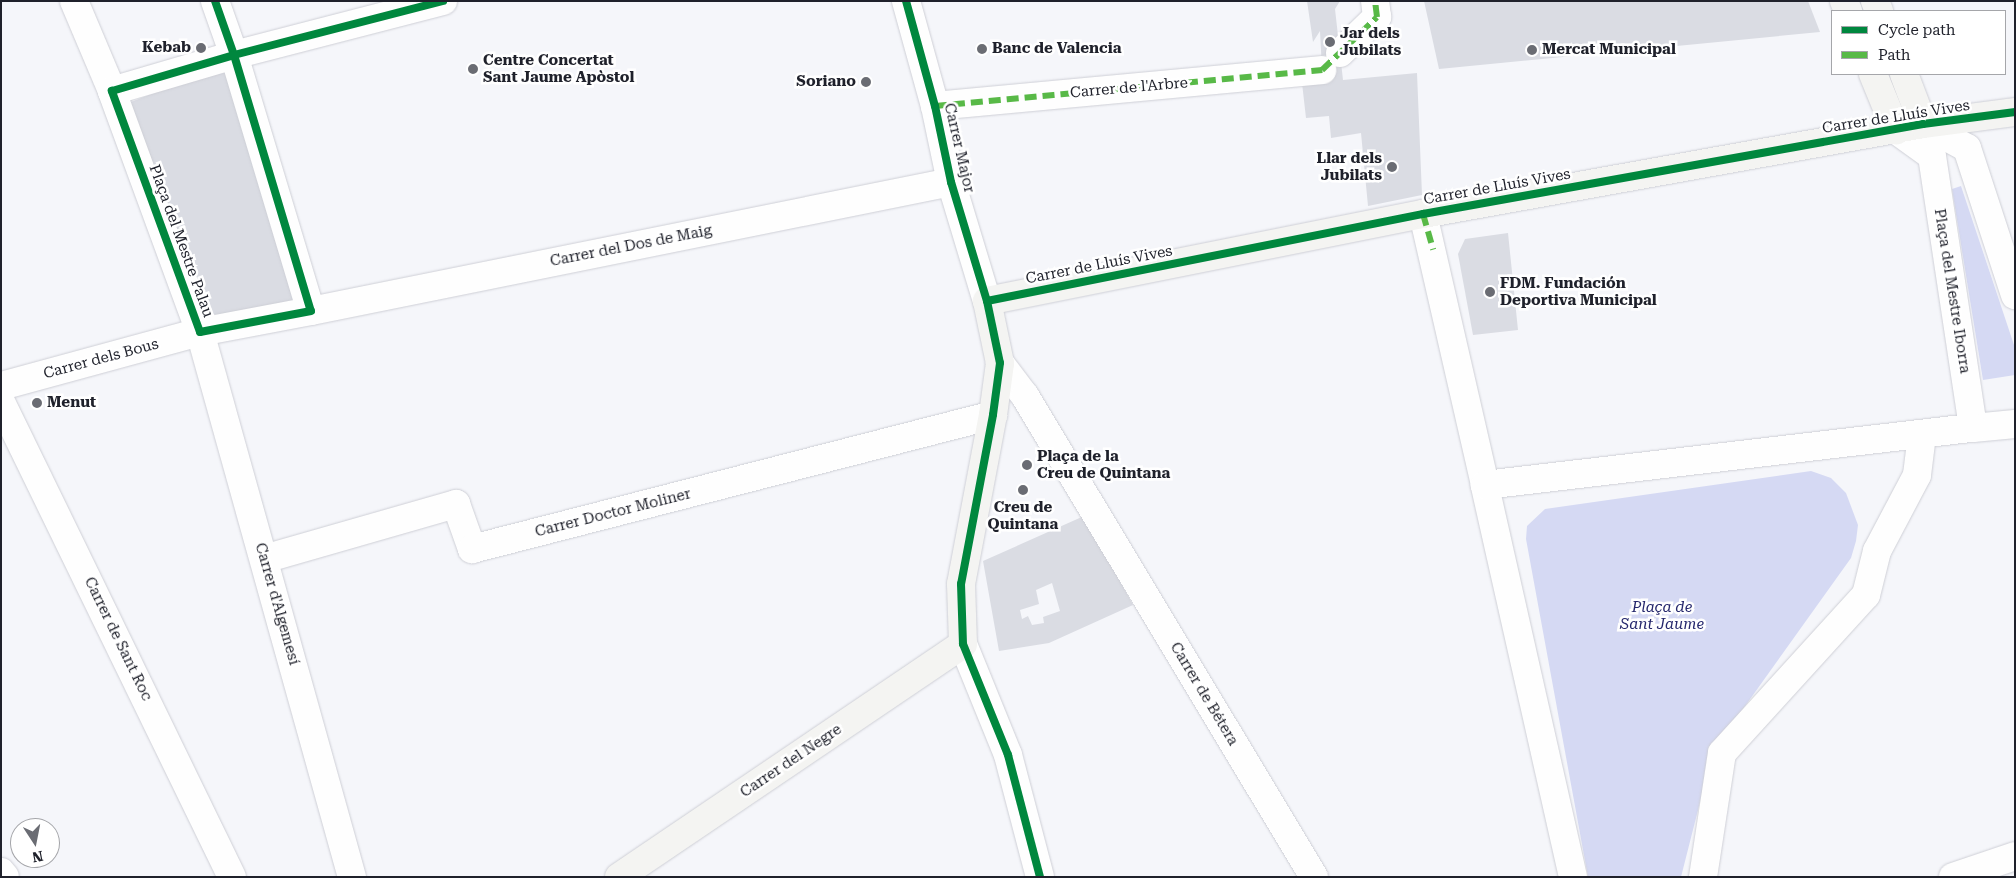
<!DOCTYPE html>
<html>
<head>
<meta charset="utf-8">
<style>
	body { margin:0 }
	#map { position:relative; width:2016px; height:878px; overflow:hidden; background:#f5f6fa; font-family:"Roboto Serif",serif }
	div>[style] { position:absolute }
	.green>* { inset:0; background:#d5d9f3 }
	.building>* { inset:0; background:#dadce3 }
	.roads { filter:drop-shadow(0 0 1px #cecfd6) drop-shadow(0 0 1px #cecfd6) }
	.street>* { height:28px; margin:-14px; padding:0 14px; transform-origin:14px; border-radius:14px; background:#fefefe }
	.secondary>* { height:28px; margin:-14px; padding:0 14px; transform-origin:14px; border-radius:14px; background:#f4f4f2 }
	.quiet>* { height:6px; margin-top:-3px; transform-origin:0; background:repeating-linear-gradient(90deg,#58b947 0 12px,transparent 0 18px) }
	.cycleway>* { height:8px; margin:-4px; padding:0 4px; transform-origin:4px; border-radius:4px; background:#00873e }
	.dots>* { width:14px; height:14px; translate:-50% -50%; box-sizing:border-box; border:2px solid #fff; border-radius:50% }
	span { translate:-50% -50%; white-space:nowrap; text-align:center; line-height:1.15; -webkit-text-stroke:5px #fff; paint-order:stroke }
	.poi-label { font-size:15px; color:#1f212b; font-weight:700 }
	.left { translate:0 -50%; text-align:left }
	.right { translate:-100% -50%; text-align:right }
	.street-label { font-size:15px; color:#1f212b }
	.park-label { font-size:15px; color:#25276d; font-style:italic }
	.frame { position:absolute; inset:0; border:2px solid #1f212b; pointer-events:none }
	.legend { position:absolute; left:1831px; top:10px; width:175px; height:65px; box-sizing:border-box; background:#fff; border:1px solid #a5a6aa; margin:0; padding:6px 9px; list-style:none; font-size:15px; color:#1f212b }
	.legend li { display:flex; align-items:center; gap:10px; height:25px }
	.legend b { width:25px; border:1px solid #a5a6aa }
	.north { position:absolute; left:10px; top:818px; width:50px; height:50px; box-sizing:border-box; background:#fff; border:1px solid #a5a6aa; border-radius:50%; rotate:169deg; font-size:14px; font-weight:700; line-height:20px; text-align:center; color:#1f212b }
	.north::after { content:''; display:block; margin:auto; width:18px; height:22px; background:#6a6c73; clip-path:polygon(50% 0,100% 100%,50% 72%,0 100%) }
</style>
</head>
<body>
<div id="map">
	<div class="green">
		<i style="clip-path:polygon(1961px 186px,2015px 348px,2015px 375px,1983px 380px,1952px 189px)"></i>
		<i style="clip-path:polygon(1811px 471px,1831px 478px,1846px 493px,1858px 525px,1856px 541px,1851px 558px,1713px 751px,1681px 877px,1588px 877px,1526px 539px,1527px 526px,1545px 509px)"></i>
	</div>
	<div class="building">
		<i style="clip-path:polygon(1307px 1px,1340px 1px,1335px 9px,1343px 80px,1417px 73px,1422px 195px,1368px 206px,1361px 133px,1331px 138px,1329px 116px,1306px 118px,1302px 83px,1322px 70px,1320px 31px,1313px 42px)"></i>
		<i style="clip-path:polygon(1424px 1px,1808px 1px,1820px 32px,1439px 69px)"></i>
		<i style="clip-path:polygon(230px 63px,303px 305px,203px 325px,131px 102px)"></i>
		<i style="clip-path:polygon(1508px 233px,1518px 330px,1473px 335px,1458px 254px,1465px 239px)"></i>
		<i style="clip-path:polygon(evenodd,1084px 516px,1133px 605px,1049px 643px,999px 651px,983px 561px,1084px 516px,1052px 583px,1060px 611px,1043px 617px,1044px 623px,1032px 625px,1028px 616px,1022px 619px,1020px 610px,1039px 604px,1036px 590px,1052px 583px)"></i>
	</div>
	<div class="roads">
		<div class="street">
			<i style="left:74px;top:1px;width:98px;rotate:67.1deg"></i>
			<i style="left:215px;top:1px;width:57px;rotate:70.6deg"></i>
			<i style="left:234px;top:55px;width:267px;rotate:73.3deg"></i>
			<i style="left:311px;top:311px;width:113px;rotate:169.3deg"></i>
			<i style="left:200px;top:332px;width:257px;rotate:-110.1deg"></i>
			<i style="left:112px;top:91px;width:127px;rotate:-16.4deg"></i>
			<i style="left:234px;top:55px;width:216px;rotate:-14.5deg"></i>
			<i style="left:906px;top:1px;width:109px;rotate:74.6deg"></i>
			<i style="left:935px;top:106px;width:78px;rotate:78.1deg"></i>
			<i style="left:951px;top:182px;width:124px;rotate:73.2deg"></i>
			<i style="left:1340px;top:53px;width:52px;rotate:-44.2deg"></i>
			<i style="left:1377px;top:17px;width:16px;rotate:-97deg"></i>
			<i style="left:935px;top:106px;width:389px;rotate:-5.3deg"></i>
			<i style="left:1923px;top:124px;width:50px;rotate:28.6deg"></i>
			<i style="left:1967px;top:148px;width:155px;rotate:71.9deg"></i>
			<i style="left:1896px;top:130px;width:44px;rotate:35.8deg"></i>
			<i style="left:1932px;top:156px;width:275px;rotate:81.4deg"></i>
			<i style="left:1973px;top:428px;width:42px;rotate:-5.4deg"></i>
			<i style="left:1423px;top:214px;width:278px;rotate:77.1deg"></i>
			<i style="left:311px;top:311px;width:653px;rotate:-11.4deg"></i>
			<i style="left:1000px;top:363px;width:41px;rotate:52.9deg"></i>
			<i style="left:1025px;top:396px;width:561px;rotate:59deg"></i>
			<i style="left:1px;top:386px;width:206px;rotate:-15.2deg"></i>
			<i style="left:200px;top:332px;width:566px;rotate:74.42deg"></i>
			<i style="left:1px;top:402px;width:528px;rotate:64.07deg"></i>
			<i style="left:264px;top:559px;width:200px;rotate:-16deg"></i>
			<i style="left:456px;top:504px;width:48px;rotate:70.4deg"></i>
			<i style="left:472px;top:549px;width:538px;rotate:-14.42deg"></i>
			<i style="left:963px;top:644px;width:120px;rotate:67.9deg"></i>
			<i style="left:1008px;top:755px;width:126px;rotate:75.3deg"></i>
			<i style="left:1px;top:872px;width:6px;rotate:51deg"></i>
			<i style="left:1573px;top:877px;width:402px;rotate:-102.7deg"></i>
			<i style="left:1485px;top:485px;width:491px;rotate:-6.7deg"></i>
			<i style="left:1703px;top:877px;width:125px;rotate:-81.3deg"></i>
			<i style="left:1722px;top:753px;width:214px;rotate:-47.7deg"></i>
			<i style="left:1866px;top:595px;width:45px;rotate:-76deg"></i>
			<i style="left:1877px;top:551px;width:86px;rotate:-62.2deg"></i>
			<i style="left:1917px;top:475px;width:40px;rotate:-82.9deg"></i>
			<i style="left:1953px;top:877px;width:65px;rotate:-18.7deg"></i>
		</div>
		<div class="secondary">
			<i style="left:1844px;top:1px;width:11px;rotate:68deg"></i>
			<i style="left:1875px;top:1px;width:11px;rotate:68deg"></i>
			<i style="left:1873px;top:74px;width:61px;rotate:67.7deg"></i>
			<i style="left:1904px;top:74px;width:53px;rotate:69.2deg"></i>
			<i style="left:619px;top:877px;width:415px;rotate:-34.1deg"></i>
			<i style="left:963px;top:644px;width:60px;rotate:-91.9deg"></i>
			<i style="left:961px;top:584px;width:172px;rotate:-79.3deg"></i>
			<i style="left:993px;top:415px;width:52px;rotate:-82.3deg"></i>
			<i style="left:1000px;top:363px;width:63px;rotate:-101.8deg"></i>
			<i style="left:987px;top:301px;width:445px;rotate:-11.3deg"></i>
			<i style="left:1423px;top:214px;width:508px;rotate:-10.2deg"></i>
			<i style="left:1923px;top:124px;width:93px;rotate:-7.4deg"></i>
		</div>
	</div>
	<div class="quiet">
		<i style="left:935px;top:106px;width:389px;rotate:-5.3deg"></i>
		<i style="left:1322px;top:70px;width:76px;rotate:-43.9deg"></i>
		<i style="left:1377px;top:17px;width:16px;rotate:-97deg"></i>
		<i style="left:1423px;top:214px;width:37px;rotate:74deg"></i>
	</div>
	<div class="cycleway">
		<i style="left:215px;top:1px;width:57px;rotate:70.6deg"></i>
		<i style="left:234px;top:55px;width:267px;rotate:73.3deg"></i>
		<i style="left:311px;top:311px;width:113px;rotate:169.3deg"></i>
		<i style="left:200px;top:332px;width:257px;rotate:-110.1deg"></i>
		<i style="left:112px;top:91px;width:127px;rotate:-16.4deg"></i>
		<i style="left:234px;top:55px;width:216px;rotate:-14.5deg"></i>
		<i style="left:906px;top:1px;width:109px;rotate:74.6deg"></i>
		<i style="left:935px;top:106px;width:78px;rotate:78.1deg"></i>
		<i style="left:951px;top:182px;width:124px;rotate:73.2deg"></i>
		<i style="left:987px;top:301px;width:63px;rotate:78.2deg"></i>
		<i style="left:1000px;top:363px;width:52px;rotate:97.7deg"></i>
		<i style="left:993px;top:415px;width:172px;rotate:100.7deg"></i>
		<i style="left:961px;top:584px;width:60px;rotate:88.1deg"></i>
		<i style="left:963px;top:644px;width:120px;rotate:67.9deg"></i>
		<i style="left:1008px;top:755px;width:126px;rotate:75.3deg"></i>
		<i style="left:987px;top:301px;width:445px;rotate:-11.3deg"></i>
		<i style="left:1423px;top:214px;width:508px;rotate:-10.2deg"></i>
		<i style="left:1923px;top:124px;width:93px;rotate:-7.4deg"></i>
	</div>
	<div class="dots">
		<i style="left:1330px;top:42px;background:#6a6c73"></i>
		<i style="left:201px;top:48px;background:#6a6c73"></i>
		<i style="left:982px;top:49px;background:#6a6c73"></i>
		<i style="left:1532px;top:50px;background:#6a6c73"></i>
		<i style="left:473px;top:69px;background:#6a6c73"></i>
		<i style="left:866px;top:82px;background:#6a6c73"></i>
		<i style="left:1392px;top:167px;background:#6a6c73"></i>
		<i style="left:1490px;top:292px;background:#6a6c73"></i>
		<i style="left:37px;top:403px;background:#6a6c73"></i>
		<i style="left:1027px;top:465px;background:#6a6c73"></i>
		<i style="left:1023px;top:490px;background:#6a6c73"></i>
	</div>
	<div class="poi-label">
		<span class="left" style="left:1340px;top:42px">Jar dels<br>Jubilats</span>
		<span class="right" style="left:191px;top:48px">Kebab</span>
		<span class="left" style="left:992px;top:49px">Banc de Valencia</span>
		<span class="left" style="left:1542px;top:50px">Mercat Municipal</span>
		<span class="left" style="left:483px;top:69px">Centre Concertat<br>Sant Jaume Apòstol</span>
		<span class="right" style="left:856px;top:82px">Soriano</span>
		<span class="right" style="left:1382px;top:167px">Llar dels<br>Jubilats</span>
		<span class="left" style="left:1500px;top:292px">FDM. Fundación<br>Deportiva Municipal</span>
		<span class="left" style="left:47px;top:403px">Menut</span>
		<span class="left" style="left:1037px;top:465px">Plaça de la<br>Creu de Quintana</span>
		<span style="left:1023px;top:516px">Creu de<br>Quintana</span>
	</div>
	<div class="street-label">
		<span style="left:1129px;top:88px;rotate:-5deg">Carrer de l'Arbre</span>
		<span style="left:1896px;top:117px;rotate:-9deg">Carrer de Lluís Vives</span>
		<span style="left:959px;top:148px;rotate:77deg">Carrer Major</span>
		<span style="left:1497px;top:187px;rotate:-10deg">Carrer de Lluís Vives</span>
		<span style="left:181px;top:241px;rotate:70deg">Plaça del Mestre Palau</span>
		<span style="left:631px;top:246px;rotate:-11deg">Carrer del Dos de Maig</span>
		<span style="left:1099px;top:265px;rotate:-11deg">Carrer de Lluís Vives</span>
		<span style="left:1952px;top:291px;rotate:81deg">Plaça del Mestre Iborra</span>
		<span style="left:101px;top:359px;rotate:-15deg">Carrer dels Bous</span>
		<span style="left:613px;top:513px;rotate:-14deg">Carrer Doctor Moliner</span>
		<span style="left:277px;top:604px;rotate:74deg">Carrer d'Algemesí</span>
		<span style="left:118px;top:639px;rotate:64deg">Carrer de Sant Roc</span>
		<span style="left:1204px;top:694px;rotate:59deg">Carrer de Bétera</span>
		<span style="left:791px;top:761px;rotate:-34deg">Carrer del Negre</span>
	</div>
	<div class="park-label">
		<span style="left:1662px;top:616px">Plaça de<br>Sant Jaume</span>
	</div>
	<div class="frame"></div>
	<ul class="legend">
	<li><b style="height:6px;background:#00873e"></b>Cycle path</li>
	<li><b style="height:6px;background:#58b947"></b>Path</li>
	</ul>
	<div class="north">N</div>
</div>
</body>
</html>
